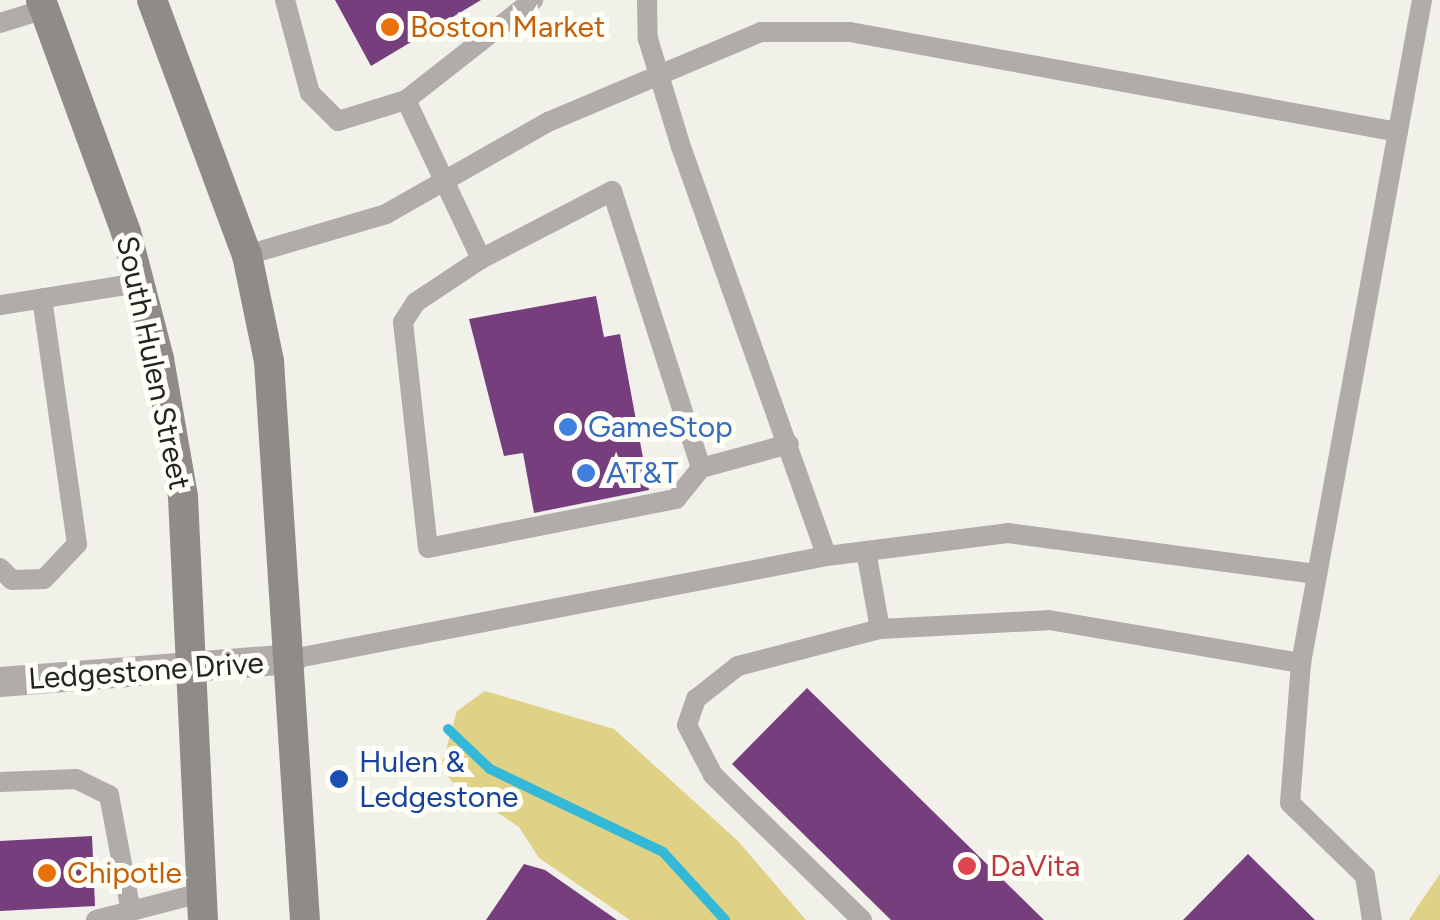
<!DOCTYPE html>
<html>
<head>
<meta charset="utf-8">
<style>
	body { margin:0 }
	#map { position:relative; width:1440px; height:920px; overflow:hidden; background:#f1f0e9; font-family:Figtree,sans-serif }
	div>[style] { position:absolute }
	.green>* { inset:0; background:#dfd287 }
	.stream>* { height:10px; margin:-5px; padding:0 5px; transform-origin:5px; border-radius:5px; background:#34b8d8 }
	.building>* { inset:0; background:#773e7d }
	.lane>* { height:20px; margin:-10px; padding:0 10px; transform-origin:10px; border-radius:10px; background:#afacaa }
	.street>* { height:30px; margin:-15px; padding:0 15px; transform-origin:15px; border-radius:15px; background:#afacaa }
	.secondary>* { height:30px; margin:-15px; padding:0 15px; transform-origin:15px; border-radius:15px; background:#8f8b88 }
	.dots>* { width:28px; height:28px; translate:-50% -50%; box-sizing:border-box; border:5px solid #fffef7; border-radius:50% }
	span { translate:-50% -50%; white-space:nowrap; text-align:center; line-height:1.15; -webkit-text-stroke:10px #fffef7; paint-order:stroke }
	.food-label { font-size:30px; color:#c56008 }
	.left { translate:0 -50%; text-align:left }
	.street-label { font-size:30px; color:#252422 }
	.shop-label { font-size:30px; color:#366cbe }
	.transit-label { font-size:30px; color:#164399 }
	.health-label { font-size:30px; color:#be3a42 }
</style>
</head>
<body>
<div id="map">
	<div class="green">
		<i style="clip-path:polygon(485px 691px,614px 729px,738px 841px,806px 920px,630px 920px,539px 858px,519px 827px,451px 781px,442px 764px,457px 711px)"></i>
		<i style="clip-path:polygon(1440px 874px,1440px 920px,1409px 920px,1418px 906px)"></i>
	</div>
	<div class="stream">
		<i style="left:448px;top:729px;width:58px;rotate:43.6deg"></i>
		<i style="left:490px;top:769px;width:192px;rotate:25.6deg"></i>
		<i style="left:663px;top:852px;width:92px;rotate:47.6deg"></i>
	</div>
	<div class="building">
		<i style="clip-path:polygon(335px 0,481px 0,371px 66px)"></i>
		<i style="clip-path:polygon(596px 296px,604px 337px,620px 334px,649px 490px,534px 513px,523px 453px,504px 456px,469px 319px)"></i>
		<i style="clip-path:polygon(807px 688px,1044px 920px,891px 920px,732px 764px)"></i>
		<i style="clip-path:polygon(92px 836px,95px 906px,0 911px,0 841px)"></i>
		<i style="clip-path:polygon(1248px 854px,1315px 920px,1183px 920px)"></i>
		<i style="clip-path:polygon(524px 864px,545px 870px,617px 920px,486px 920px)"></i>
	</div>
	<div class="lane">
		<i style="left:285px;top:0;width:96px;rotate:75deg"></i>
		<i style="left:310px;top:93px;width:40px;rotate:45deg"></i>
		<i style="left:338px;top:121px;width:71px;rotate:-17.2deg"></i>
		<i style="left:406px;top:100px;width:162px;rotate:-38.2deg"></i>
		<i style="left:647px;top:0;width:39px;rotate:89deg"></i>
		<i style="left:648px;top:39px;width:113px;rotate:73deg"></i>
		<i style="left:681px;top:147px;width:434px;rotate:70.4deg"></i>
		<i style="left:0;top:23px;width:47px;rotate:-17.3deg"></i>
		<i style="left:406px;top:100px;width:176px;rotate:64.7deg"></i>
		<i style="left:247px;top:255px;width:145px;rotate:-16.4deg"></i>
		<i style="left:386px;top:214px;width:186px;rotate:-29.6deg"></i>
		<i style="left:548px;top:122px;width:231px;rotate:-22.9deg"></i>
		<i style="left:761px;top:32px;width:89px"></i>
		<i style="left:850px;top:32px;width:557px;rotate:10.34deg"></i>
		<i style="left:0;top:305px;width:141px;rotate:-9deg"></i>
		<i style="left:701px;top:468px;width:291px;rotate:-107.8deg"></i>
		<i style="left:612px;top:191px;width:148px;rotate:152.6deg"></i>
		<i style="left:481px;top:259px;width:78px;rotate:146.5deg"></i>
		<i style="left:416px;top:302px;width:24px;rotate:123deg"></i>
		<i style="left:403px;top:322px;width:227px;rotate:83.7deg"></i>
		<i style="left:428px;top:548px;width:253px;rotate:-11.2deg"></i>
		<i style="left:676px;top:499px;width:40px;rotate:-51deg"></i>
		<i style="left:701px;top:468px;width:91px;rotate:-15.3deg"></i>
		<i style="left:866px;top:551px;width:79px;rotate:79.8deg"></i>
		<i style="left:0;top:568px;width:17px;rotate:45deg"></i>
		<i style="left:12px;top:580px;width:32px;rotate:-2deg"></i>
		<i style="left:44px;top:579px;width:48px;rotate:-46.7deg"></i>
		<i style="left:77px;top:544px;width:248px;rotate:-98.1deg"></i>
		<i style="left:292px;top:659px;width:545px;rotate:-10.9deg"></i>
		<i style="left:827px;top:556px;width:182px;rotate:-7.2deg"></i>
		<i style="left:1008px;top:533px;width:312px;rotate:7.6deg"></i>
		<i style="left:1301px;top:663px;width:674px;rotate:-79.66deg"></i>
		<i style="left:0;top:782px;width:76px;rotate:-2.3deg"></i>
		<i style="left:76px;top:779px;width:37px;rotate:26deg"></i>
		<i style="left:109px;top:795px;width:113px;rotate:79.3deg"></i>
		<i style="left:96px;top:920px;width:108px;rotate:-14.4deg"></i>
		<i style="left:862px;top:920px;width:208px;rotate:-135.8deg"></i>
		<i style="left:713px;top:775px;width:56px;rotate:-117.5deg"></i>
		<i style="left:687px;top:725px;width:28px;rotate:-71deg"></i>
		<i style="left:696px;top:699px;width:53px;rotate:-38.2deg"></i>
		<i style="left:738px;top:666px;width:147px;rotate:-14.6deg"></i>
		<i style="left:880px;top:629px;width:169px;rotate:-3deg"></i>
		<i style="left:1049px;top:620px;width:256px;rotate:9.7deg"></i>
		<i style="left:1301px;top:663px;width:140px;rotate:94.5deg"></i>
		<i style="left:1290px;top:803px;width:105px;rotate:44.2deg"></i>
		<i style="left:1365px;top:876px;width:45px;rotate:81deg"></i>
	</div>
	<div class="street">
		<i style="left:0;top:682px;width:293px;rotate:-4.5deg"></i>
	</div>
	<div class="secondary">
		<i style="left:41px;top:0;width:247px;rotate:69.9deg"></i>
		<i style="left:126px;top:232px;width:131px;rotate:75.4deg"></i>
		<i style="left:159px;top:359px;width:140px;rotate:80.1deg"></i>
		<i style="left:183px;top:497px;width:423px;rotate:87.3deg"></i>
		<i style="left:152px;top:0;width:272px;rotate:69.6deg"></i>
		<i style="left:247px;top:255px;width:108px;rotate:78.3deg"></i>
		<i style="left:269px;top:361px;width:560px;rotate:86.32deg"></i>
	</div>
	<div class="dots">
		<i style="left:390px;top:27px;background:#e8710a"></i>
		<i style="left:568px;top:427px;background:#3f7fe0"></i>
		<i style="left:586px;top:473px;background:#3f7fe0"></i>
		<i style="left:339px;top:779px;background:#1a4fb4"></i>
		<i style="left:967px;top:866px;background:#e0444e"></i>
		<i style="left:47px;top:873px;background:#e8710a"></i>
	</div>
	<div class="food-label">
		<span class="left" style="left:410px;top:27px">Boston Market</span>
		<span class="left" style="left:67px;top:873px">Chipotle</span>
	</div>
	<div class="street-label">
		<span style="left:153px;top:363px;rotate:78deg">South Hulen Street</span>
		<span style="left:146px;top:671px;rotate:-4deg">Ledgestone Drive</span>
	</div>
	<div class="shop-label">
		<span class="left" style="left:588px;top:427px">GameStop</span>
		<span class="left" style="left:606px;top:473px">AT&amp;T</span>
	</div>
	<div class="transit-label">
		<span class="left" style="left:359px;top:779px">Hulen &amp;<br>Ledgestone</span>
	</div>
	<div class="health-label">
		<span class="left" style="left:990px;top:866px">DaVita</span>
	</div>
</div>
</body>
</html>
